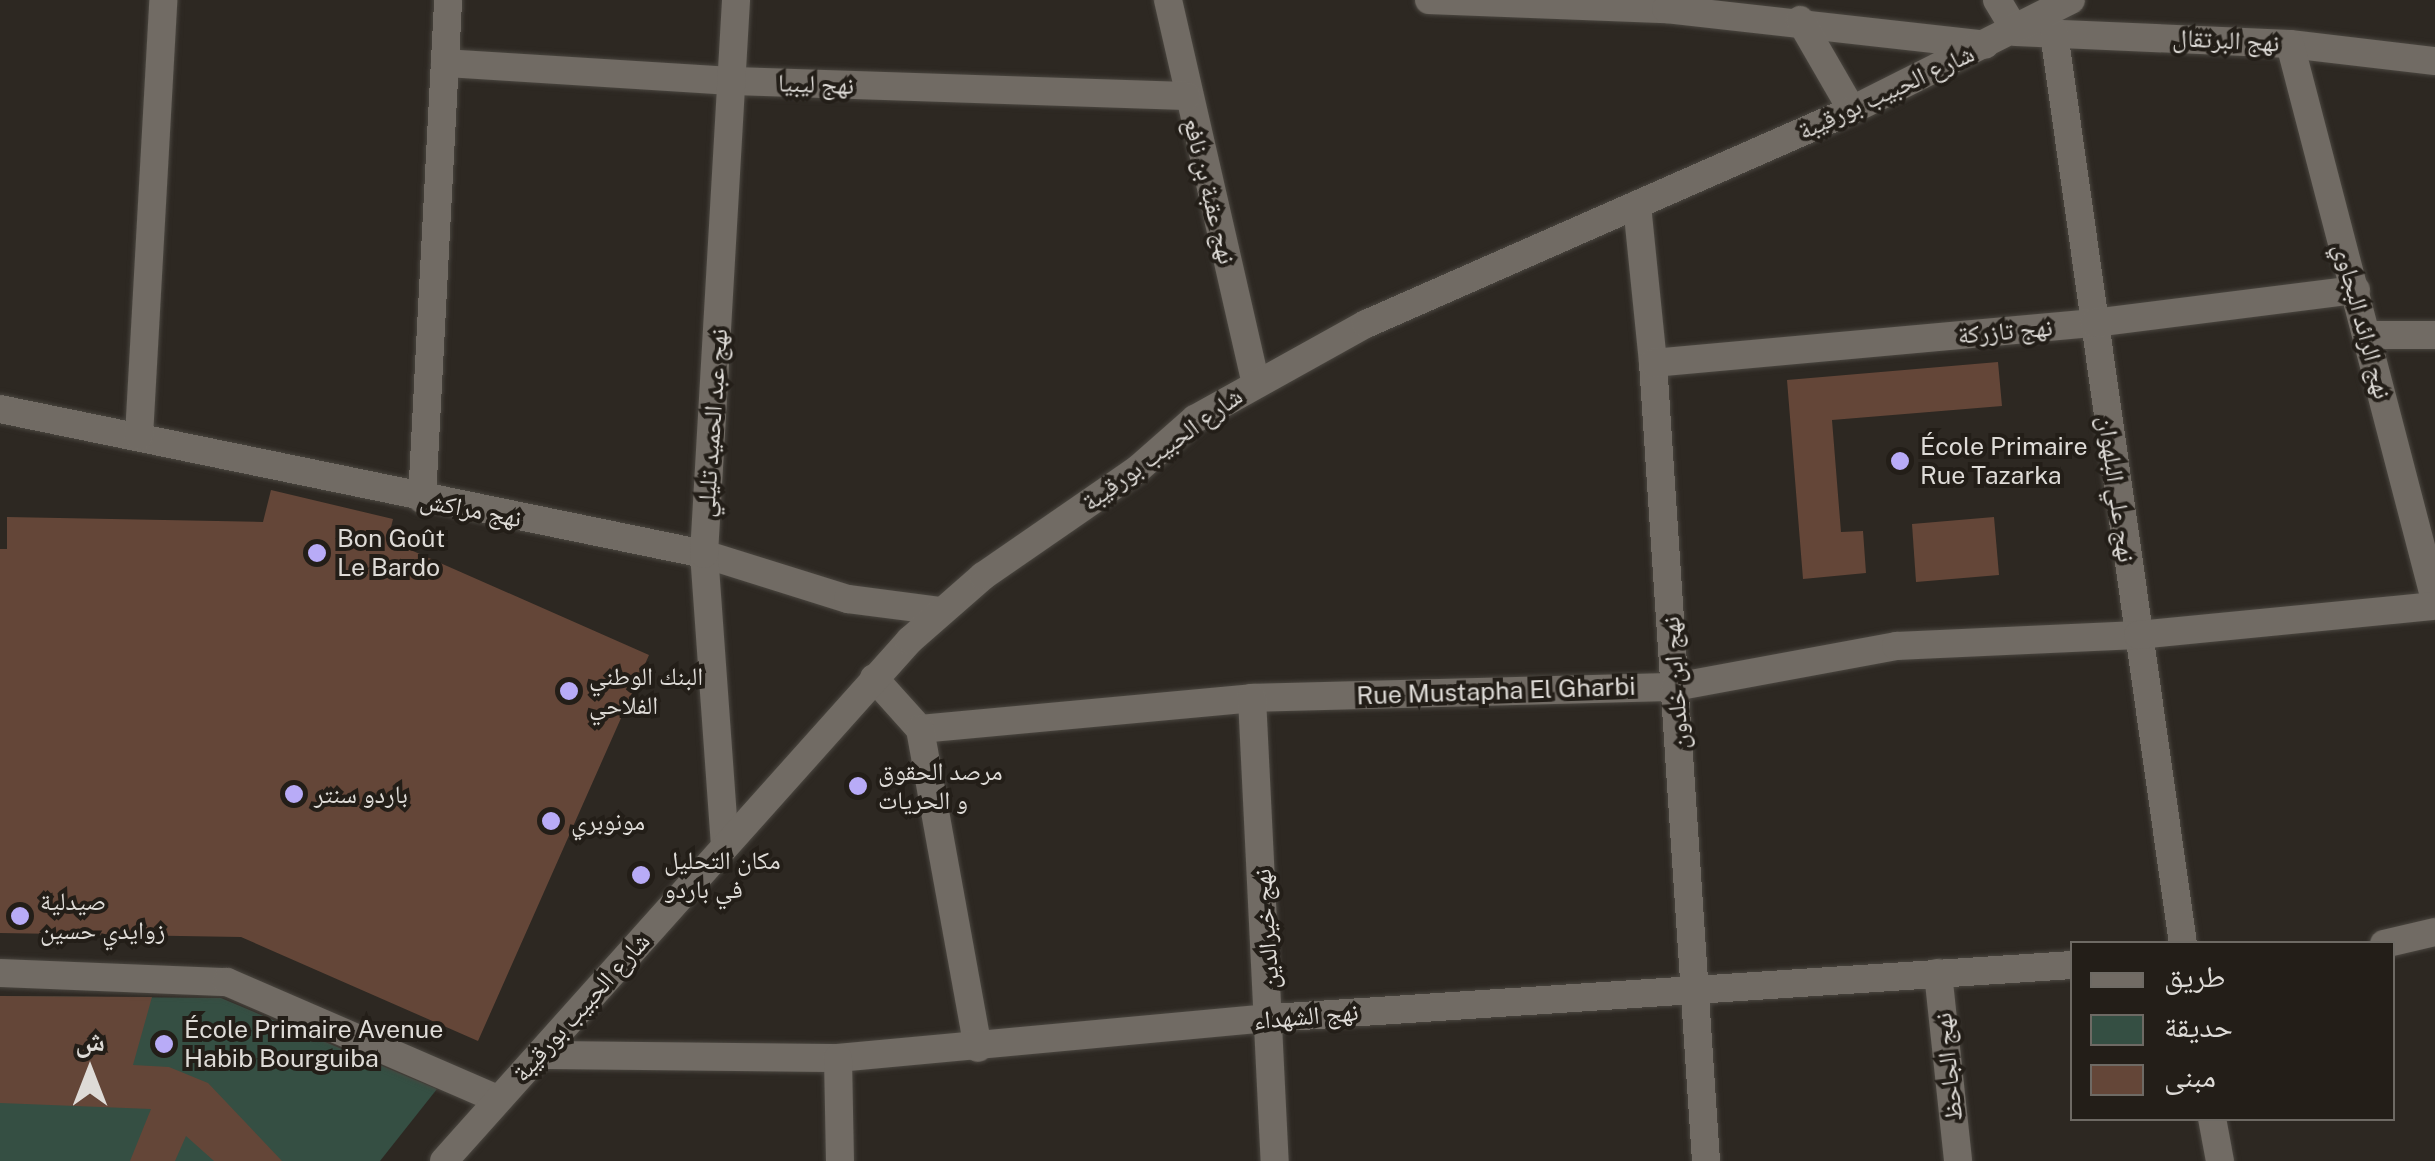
<!DOCTYPE html>
<html>
<head>
<meta charset="utf-8">
<style>
	body { margin:0 }
	#map { position:relative; width:2435px; height:1161px; overflow:hidden; background:#2d2822; font-family:"Public Sans","Noto Naskh Arabic",sans-serif }
	div>[style] { position:absolute }
	.green>* { inset:0; background:#354f43 }
	.building>* { inset:0; background:#644638 }
	.roads { filter:drop-shadow(0 0 2px #4a4640) drop-shadow(0 0 2px #4a4640) }
	.minor>* { height:28px; margin:-14px; padding:0 14px; transform-origin:14px; border-radius:14px; background:#716b64 }
	.tertiary>* { height:28px; margin:-14px; padding:0 14px; transform-origin:14px; border-radius:14px; background:#716b64 }
	.dots>* { width:28px; height:28px; translate:-50% -50%; box-sizing:border-box; border:5px solid #231e18; border-radius:50% }
	span { translate:-50% -50%; white-space:nowrap; text-align:center; line-height:1.15; -webkit-text-stroke:8px #231e18; paint-order:stroke }
	.street-label { font-size:25px; color:#dedbd7 }
	.poi-label { font-size:25px; color:#dedbd7 }
	.left { translate:0 -50%; text-align:left }
	.legend { position:absolute; left:2070px; top:941px; width:325px; height:180px; box-sizing:border-box; background:#231e18; border:2px solid #6e6a64; margin:0; padding:12px 18px; list-style:none; font-size:30px; color:#dedbd7 }
	.legend li { display:flex; align-items:center; gap:20px; height:50px }
	.legend b { width:50px; border:2px solid #6e6a64 }
	.north { position:absolute; left:40px; top:1021px; width:100px; height:100px; -webkit-text-stroke:8px #231e18; paint-order:stroke; rotate:0deg; font-size:28px; font-weight:700; line-height:40px; text-align:center; color:#dedbd7 }
	.north::after { content:''; display:block; margin:auto; width:35px; height:45px; background:#dedbd7; clip-path:polygon(50% 0,100% 100%,50% 72%,0 100%) }
</style>
</head>
<body>
<div id="map">
	<div class="green">
		<i style="clip-path:polygon(0 996px,221px 998px,437px 1089px,380px 1161px,0 1161px)"></i>
	</div>
	<div class="building">
		<i style="clip-path:polygon(1998px 362px,2002px 406px,1832px 420px,1841px 532px,1863px 531px,1866px 573px,1803px 579px,1787px 380px)"></i>
		<i style="clip-path:polygon(271px 490px,393px 519px,388px 540px,649px 655px,478px 1041px,241px 937px,0 933px,0 549px,7px 549px,7px 517px,263px 522px)"></i>
		<i style="clip-path:polygon(1994px 517px,1999px 575px,1916px 582px,1912px 524px)"></i>
		<i style="clip-path:polygon(0 996px,152px 997px,133px 1065px,169px 1067px,208px 1083px,282px 1161px,214px 1161px,186px 1136px,175px 1161px,130px 1161px,151px 1109px,0 1103px)"></i>
	</div>
	<div class="roads">
		<div class="minor">
			<i style="left:1168px;top:0;width:390px;rotate:77.1deg"></i>
			<i style="left:1429px;top:0;width:237px;rotate:2.2deg"></i>
			<i style="left:1666px;top:9px;width:321px;rotate:6.4deg"></i>
			<i style="left:1997px;top:0;width:37px;rotate:59deg"></i>
			<i style="left:2016px;top:32px;width:274px;rotate:2.5deg"></i>
			<i style="left:2290px;top:44px;width:146px;rotate:6.7deg"></i>
			<i style="left:1800px;top:20px;width:104px;rotate:60deg"></i>
			<i style="left:2054px;top:33px;width:920px;rotate:81.94deg"></i>
			<i style="left:2290px;top:44px;width:575px;rotate:75.38deg"></i>
			<i style="left:445px;top:63px;width:289px;rotate:3.6deg"></i>
			<i style="left:733px;top:81px;width:454px;rotate:1.9deg"></i>
			<i style="left:1637px;top:205px;width:159px;rotate:84.2deg"></i>
			<i style="left:1653px;top:363px;width:800px;rotate:86.2deg"></i>
			<i style="left:2367px;top:335px;width:68px"></i>
			<i style="left:1653px;top:363px;width:443px;rotate:-5.2deg"></i>
			<i style="left:2094px;top:323px;width:264px;rotate:-7.2deg"></i>
			<i style="left:0;top:409px;width:719px;rotate:11.64deg"></i>
			<i style="left:704px;top:554px;width:151px;rotate:17.4deg"></i>
			<i style="left:848px;top:599px;width:94px;rotate:7.4deg"></i>
			<i style="left:139px;top:436px;width:437px;rotate:-86.8deg"></i>
			<i style="left:422px;top:499px;width:500px;rotate:-87deg"></i>
			<i style="left:874px;top:678px;width:69px;rotate:48deg"></i>
			<i style="left:920px;top:729px;width:333px;rotate:-5.3deg"></i>
			<i style="left:1252px;top:698px;width:423px;rotate:-1.5deg"></i>
			<i style="left:1675px;top:687px;width:225px;rotate:-10.5deg"></i>
			<i style="left:1896px;top:646px;width:242px;rotate:-2.6deg"></i>
			<i style="left:2138px;top:635px;width:298px;rotate:-5.6deg"></i>
			<i style="left:1252px;top:698px;width:464px;rotate:87.2deg"></i>
			<i style="left:920px;top:729px;width:324px;rotate:79.7deg"></i>
			<i style="left:725px;top:846px;width:293px;rotate:-94.1deg"></i>
			<i style="left:704px;top:554px;width:555px;rotate:-86.69deg"></i>
			<i style="left:2384px;top:944px;width:52px;rotate:-13.2deg"></i>
			<i style="left:0;top:973px;width:227px;rotate:2.3deg"></i>
			<i style="left:227px;top:982px;width:294px;rotate:23.4deg"></i>
			<i style="left:1938px;top:973px;width:189px;rotate:83.9deg"></i>
			<i style="left:540px;top:1055px;width:298px;rotate:0.6deg"></i>
			<i style="left:838px;top:1058px;width:436px;rotate:-5.3deg"></i>
			<i style="left:1272px;top:1018px;width:802px;rotate:-3.79deg"></i>
			<i style="left:838px;top:1058px;width:103px;rotate:88.9deg"></i>
			<i style="left:2212px;top:1118px;width:44px;rotate:79.5deg"></i>
		</div>
		<div class="tertiary">
			<i style="left:444px;top:1161px;width:699px;rotate:-48.19deg"></i>
			<i style="left:910px;top:640px;width:97px;rotate:-41.2deg"></i>
			<i style="left:983px;top:576px;width:188px;rotate:-34.6deg"></i>
			<i style="left:1138px;top:469px;width:76px;rotate:-41.3deg"></i>
			<i style="left:1195px;top:419px;width:196px;rotate:-29.1deg"></i>
			<i style="left:1366px;top:324px;width:531px;rotate:-23.77deg"></i>
			<i style="left:1852px;top:110px;width:245px;rotate:-26.7deg"></i>
		</div>
	</div>
	<div class="dots">
		<i style="left:1900px;top:461px;background:#b8abf7"></i>
		<i style="left:317px;top:553px;background:#b8abf7"></i>
		<i style="left:569px;top:691px;background:#b8abf7"></i>
		<i style="left:858px;top:786px;background:#b8abf7"></i>
		<i style="left:294px;top:794px;background:#b8abf7"></i>
		<i style="left:551px;top:821px;background:#b8abf7"></i>
		<i style="left:641px;top:875px;background:#b8abf7"></i>
		<i style="left:20px;top:916px;background:#b8abf7"></i>
		<i style="left:164px;top:1044px;background:#b8abf7"></i>
	</div>
	<div class="street-label">
		<span style="left:2226px;top:40px;rotate:3deg">نهج البرتقال</span>
		<span style="left:816px;top:84px;rotate:2deg">نهج ليبيا</span>
		<span style="left:1886px;top:92px;rotate:-25deg">شارع الحبيب بورقيبة</span>
		<span style="left:1210px;top:191px;rotate:76deg">نهج عقبة بن نافع</span>
		<span style="left:2363px;top:321px;rotate:75deg">نهج الرائد البجاوي</span>
		<span style="left:2005px;top:331px;rotate:-5deg">نهج تازركة</span>
		<span style="left:712px;top:423px;rotate:-86deg">نهج عبد الحميد تليلي</span>
		<span style="left:1162px;top:449px;rotate:-36deg">شارع الحبيب بورقيبة</span>
		<span style="left:2117px;top:489px;rotate:82deg">نهج علي البلهوان</span>
		<span style="left:471px;top:509px;rotate:11deg">نهج مراكش</span>
		<span style="left:1675px;top:683px;rotate:-94deg">نهج ابن خلدون</span>
		<span style="left:1496px;top:691px;rotate:-2deg">Rue Mustapha El Gharbi</span>
		<span style="left:1266px;top:929px;rotate:-94deg">نهج خيرالدين</span>
		<span style="left:581px;top:1007px;rotate:-48deg">شارع الحبيب بورقيبة</span>
		<span style="left:1306px;top:1016px;rotate:-5deg">نهج الشهداء</span>
		<span style="left:1948px;top:1067px;rotate:-96deg">نهج الجاحظ</span>
	</div>
	<div class="poi-label">
		<span class="left" style="left:1920px;top:461px">École Primaire<br>Rue Tazarka</span>
		<span class="left" style="left:337px;top:553px">Bon Goût<br>Le Bardo</span>
		<span class="left" style="left:589px;top:691px">البنك الوطني<br>الفلاحي</span>
		<span class="left" style="left:878px;top:786px">مرصد الحقوق<br>و الحريات</span>
		<span class="left" style="left:314px;top:794px">باردو سنتر</span>
		<span class="left" style="left:571px;top:821px">مونوبري</span>
		<span class="left" style="left:664px;top:875px">مكان التحليل<br>في باردو</span>
		<span class="left" style="left:40px;top:916px">صيدلية<br>زوايدي حسين</span>
		<span class="left" style="left:184px;top:1044px">École Primaire Avenue<br>Habib Bourguiba</span>
	</div>
	<ul class="legend">
	<li><b style="height:12px;background:#716b64"></b>طريق</li>
	<li><b style="height:28px;background:#354f43"></b>حديقة</li>
	<li><b style="height:28px;background:#644638"></b>مبنى</li>
	</ul>
	<div class="north">ش</div>
</div>
</body>
</html>
